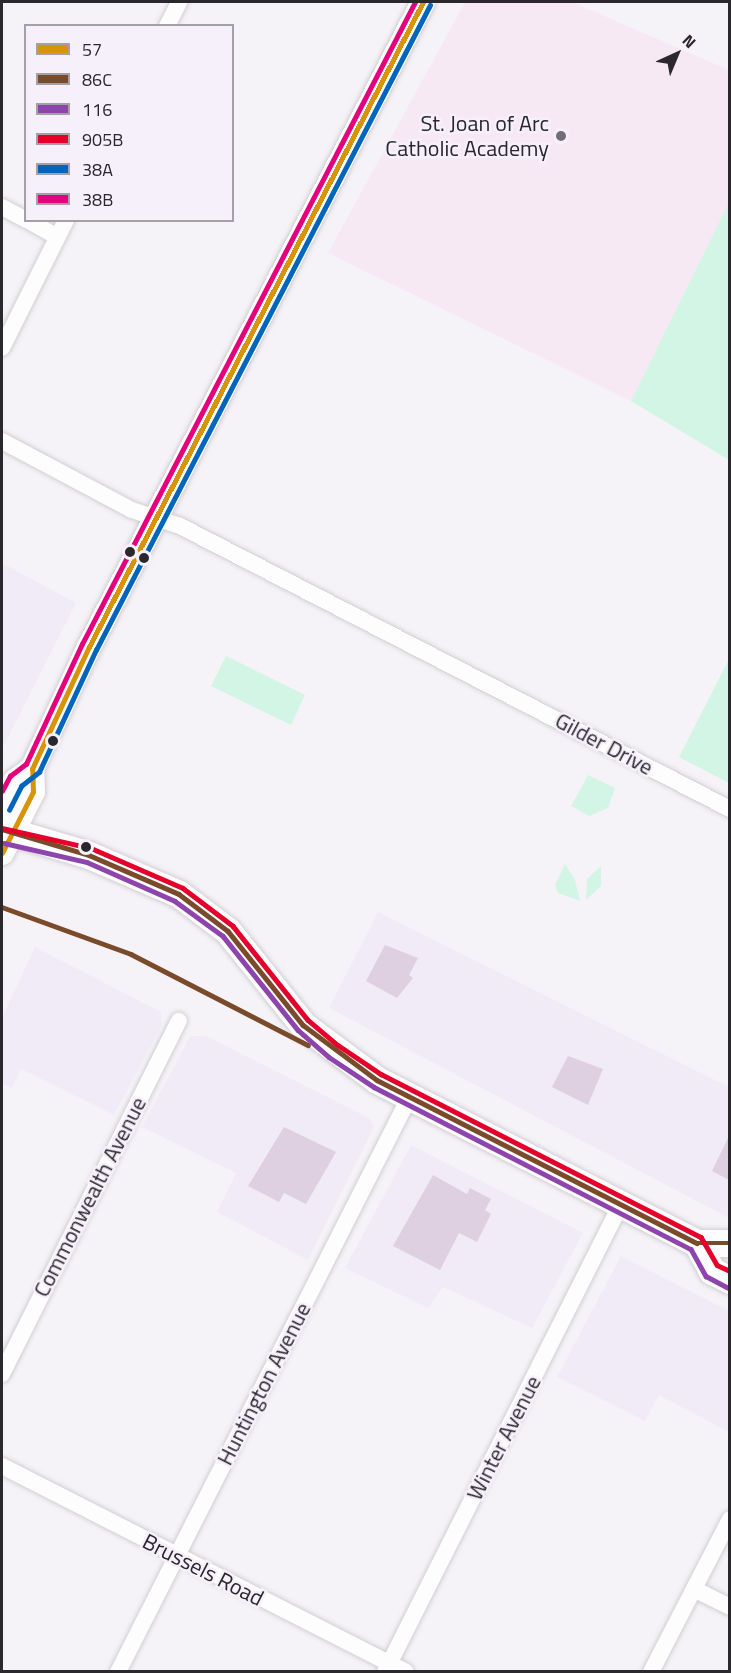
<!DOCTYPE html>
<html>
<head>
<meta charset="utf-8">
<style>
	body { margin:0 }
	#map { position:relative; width:731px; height:1673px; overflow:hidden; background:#f6f3f8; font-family:"Titillium Web",sans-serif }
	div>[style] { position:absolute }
	.built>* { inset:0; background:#f1eaf7 }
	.education>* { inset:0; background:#f7e9f3 }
	.green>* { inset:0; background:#d2f5e5 }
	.building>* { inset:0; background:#ded0e0 }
	.roads { filter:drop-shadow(0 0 2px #d1cfd3) drop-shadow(0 0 2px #d1cfd3) }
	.street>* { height:16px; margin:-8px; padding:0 8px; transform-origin:8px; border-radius:8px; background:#fefdfe }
	.secondary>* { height:24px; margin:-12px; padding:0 12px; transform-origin:12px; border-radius:12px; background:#fefdfe }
	.primary>* { height:27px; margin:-13.5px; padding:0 13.5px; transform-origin:13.5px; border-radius:13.5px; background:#fefdfe }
	.bus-1>* { height:4.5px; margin:-2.25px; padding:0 2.25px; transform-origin:2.25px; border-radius:2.25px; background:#d89307 }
	.bus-2>* { height:4.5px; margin:-2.25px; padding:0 2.25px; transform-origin:2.25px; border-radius:2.25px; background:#7a4b2a }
	.bus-3>* { height:4.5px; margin:-2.25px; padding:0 2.25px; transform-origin:2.25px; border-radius:2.25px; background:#8e44ad }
	.bus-4>* { height:4.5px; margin:-2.25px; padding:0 2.25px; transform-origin:2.25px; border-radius:2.25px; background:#e4002b }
	.bus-5>* { height:4.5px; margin:-2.25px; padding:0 2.25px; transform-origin:2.25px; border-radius:2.25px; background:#0065bd }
	.bus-6>* { height:4.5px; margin:-2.25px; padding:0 2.25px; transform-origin:2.25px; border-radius:2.25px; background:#e5007d }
	.dots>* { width:16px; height:16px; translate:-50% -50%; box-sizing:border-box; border:3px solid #f6f0fb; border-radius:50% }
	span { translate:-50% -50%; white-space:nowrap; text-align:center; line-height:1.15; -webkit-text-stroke:5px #f6f0fb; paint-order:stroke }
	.poi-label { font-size:22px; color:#2a282c }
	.right { translate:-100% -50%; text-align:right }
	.street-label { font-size:22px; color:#2a282c }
	.frame { position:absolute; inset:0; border:3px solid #2a282c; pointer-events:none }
	.legend { position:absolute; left:24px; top:24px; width:210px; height:198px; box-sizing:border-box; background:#f6f0fb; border:2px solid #a4a0a8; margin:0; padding:8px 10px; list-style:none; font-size:18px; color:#2a282c }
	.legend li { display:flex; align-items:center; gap:12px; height:30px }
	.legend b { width:30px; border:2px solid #a4a0a8 }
	.north { position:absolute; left:647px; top:24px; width:60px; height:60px; -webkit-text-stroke:4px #f6f0fb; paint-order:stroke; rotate:44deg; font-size:16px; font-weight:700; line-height:24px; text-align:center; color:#2a282c }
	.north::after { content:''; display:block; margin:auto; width:21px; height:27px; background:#2a282c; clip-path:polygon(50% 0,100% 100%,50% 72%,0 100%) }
</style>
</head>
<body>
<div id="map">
	<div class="built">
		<i style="clip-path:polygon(2px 563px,76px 603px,2px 749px)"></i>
		<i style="clip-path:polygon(378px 912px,729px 1087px,729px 1218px,329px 1008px)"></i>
		<i style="clip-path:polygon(35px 947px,161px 1012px,162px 1025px,114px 1115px,21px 1069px,12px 1088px,2px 1083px,2px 1018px)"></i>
		<i style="clip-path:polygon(190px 1036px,206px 1036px,369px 1118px,374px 1127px,308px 1260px,217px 1212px,236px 1173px,142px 1127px)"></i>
		<i style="clip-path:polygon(411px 1145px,583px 1233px,532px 1328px,443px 1287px,428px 1308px,345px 1268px)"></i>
		<i style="clip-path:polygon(621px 1256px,729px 1311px,729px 1432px,659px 1395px,645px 1421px,557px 1377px)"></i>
	</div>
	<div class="education">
		<i style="clip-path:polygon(465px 2px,572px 2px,729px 70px,729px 202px,631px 401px,328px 253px)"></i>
	</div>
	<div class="green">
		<i style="clip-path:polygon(729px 202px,730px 460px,729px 460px,631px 401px)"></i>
		<i style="clip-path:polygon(226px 656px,305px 695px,291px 725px,211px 686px)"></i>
		<i style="clip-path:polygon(729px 659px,729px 783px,679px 757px)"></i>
		<i style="clip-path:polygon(588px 775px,615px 788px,608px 808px,589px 816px,571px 806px)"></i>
		<i style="clip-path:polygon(565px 864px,575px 880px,580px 901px,558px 893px,555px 885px)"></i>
		<i style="clip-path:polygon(601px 866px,601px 886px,586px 900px,587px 879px)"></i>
	</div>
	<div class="building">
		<i style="clip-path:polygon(385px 945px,418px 958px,409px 975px,413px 978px,397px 998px,366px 981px)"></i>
		<i style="clip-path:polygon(568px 1056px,603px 1069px,588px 1105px,552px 1087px)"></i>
		<i style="clip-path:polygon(284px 1127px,336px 1152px,306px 1204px,284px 1193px,279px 1202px,248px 1186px)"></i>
		<i style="clip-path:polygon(729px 1136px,729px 1180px,712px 1171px)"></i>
		<i style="clip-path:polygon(433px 1175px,467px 1194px,470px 1188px,491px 1199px,485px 1210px,491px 1214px,477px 1242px,459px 1233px,440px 1270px,393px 1246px)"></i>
	</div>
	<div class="roads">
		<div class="street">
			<i style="left:167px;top:26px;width:27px;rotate:-63deg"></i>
			<i style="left:2px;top:207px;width:27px;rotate:28deg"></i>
			<i style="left:27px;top:220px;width:35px;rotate:29deg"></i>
			<i style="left:2px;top:348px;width:143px;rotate:-63.4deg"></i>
			<i style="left:2px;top:441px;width:147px;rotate:28deg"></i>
			<i style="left:132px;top:510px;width:51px;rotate:18.4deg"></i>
			<i style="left:180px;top:526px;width:619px;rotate:27.23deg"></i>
			<i style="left:2px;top:1374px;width:395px;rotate:-63.4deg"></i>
			<i style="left:2px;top:1466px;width:453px;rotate:27deg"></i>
			<i style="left:694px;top:1589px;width:40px;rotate:26.6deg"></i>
			<i style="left:118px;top:1672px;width:646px;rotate:-63.12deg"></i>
			<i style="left:385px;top:1672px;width:524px;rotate:-63.24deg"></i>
			<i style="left:651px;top:1672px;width:172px;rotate:-62.7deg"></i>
		</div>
		<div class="secondary">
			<i style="left:2px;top:807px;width:29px;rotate:-63deg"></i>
			<i style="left:15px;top:781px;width:21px;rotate:-35deg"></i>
			<i style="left:2px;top:853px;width:68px;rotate:-63.1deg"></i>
			<i style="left:33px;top:792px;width:23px;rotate:-92deg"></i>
			<i style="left:32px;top:769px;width:135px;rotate:-65deg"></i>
			<i style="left:89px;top:647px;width:726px;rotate:-62.62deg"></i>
		</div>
		<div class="primary">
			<i style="left:2px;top:829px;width:91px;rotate:16.6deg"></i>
			<i style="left:89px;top:855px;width:98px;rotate:23.4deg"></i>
			<i style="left:179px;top:894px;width:61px;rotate:37.1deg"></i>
			<i style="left:228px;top:931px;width:120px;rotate:51.4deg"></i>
			<i style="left:303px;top:1025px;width:92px;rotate:36.6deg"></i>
			<i style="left:377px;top:1080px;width:359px;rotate:27deg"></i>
			<i style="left:697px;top:1243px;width:33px"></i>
			<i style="left:697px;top:1243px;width:32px;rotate:62deg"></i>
			<i style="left:712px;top:1271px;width:20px;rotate:27deg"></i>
		</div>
	</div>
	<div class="bus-1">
		<i style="left:2px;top:853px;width:68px;rotate:-63.1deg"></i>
		<i style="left:33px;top:792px;width:23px;rotate:-92deg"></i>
		<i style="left:32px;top:769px;width:135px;rotate:-65deg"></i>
		<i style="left:89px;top:647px;width:726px;rotate:-62.62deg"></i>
	</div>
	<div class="bus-2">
		<i style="left:2px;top:829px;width:91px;rotate:16.6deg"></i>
		<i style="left:89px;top:855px;width:98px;rotate:23.4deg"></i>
		<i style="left:179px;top:894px;width:61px;rotate:37.1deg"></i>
		<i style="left:228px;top:931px;width:120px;rotate:51.4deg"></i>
		<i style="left:303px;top:1025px;width:92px;rotate:36.6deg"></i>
		<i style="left:377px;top:1080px;width:359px;rotate:27deg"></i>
		<i style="left:697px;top:1243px;width:33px"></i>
		<i style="left:2px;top:907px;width:137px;rotate:20deg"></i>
		<i style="left:131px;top:954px;width:199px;rotate:27.2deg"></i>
	</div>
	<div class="bus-3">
		<i style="left:4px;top:843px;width:85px;rotate:12.9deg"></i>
		<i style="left:87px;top:862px;width:96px;rotate:23.9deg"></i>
		<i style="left:175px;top:901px;width:59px;rotate:36.1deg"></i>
		<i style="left:223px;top:936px;width:120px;rotate:51.4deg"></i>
		<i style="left:298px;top:1030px;width:41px;rotate:41.1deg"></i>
		<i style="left:329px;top:1057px;width:54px;rotate:33.7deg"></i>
		<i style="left:374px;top:1087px;width:356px;rotate:27.1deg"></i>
		<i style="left:691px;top:1249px;width:31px;rotate:61deg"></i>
		<i style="left:706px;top:1276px;width:24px;rotate:28deg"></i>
	</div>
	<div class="bus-4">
		<i style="left:2px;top:828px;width:91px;rotate:12.7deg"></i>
		<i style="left:91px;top:848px;width:100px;rotate:23.5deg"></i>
		<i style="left:183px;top:888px;width:63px;rotate:37.2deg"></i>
		<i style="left:233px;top:926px;width:120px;rotate:51.4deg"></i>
		<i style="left:308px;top:1020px;width:39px;rotate:40deg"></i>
		<i style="left:338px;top:1045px;width:52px;rotate:34deg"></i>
		<i style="left:381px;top:1074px;width:359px;rotate:27deg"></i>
		<i style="left:701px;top:1237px;width:32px;rotate:60deg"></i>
		<i style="left:717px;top:1265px;width:14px;rotate:25deg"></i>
	</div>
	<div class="bus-5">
		<i style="left:9px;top:810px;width:27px;rotate:-63deg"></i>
		<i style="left:21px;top:786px;width:23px;rotate:-38deg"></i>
		<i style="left:39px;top:772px;width:135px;rotate:-65deg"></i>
		<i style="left:96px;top:650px;width:726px;rotate:-62.62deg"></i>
	</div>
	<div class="bus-6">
		<i style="left:2px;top:791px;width:17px;rotate:-62deg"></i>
		<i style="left:10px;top:776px;width:20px;rotate:-37deg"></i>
		<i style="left:26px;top:764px;width:132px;rotate:-65deg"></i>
		<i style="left:82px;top:644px;width:723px;rotate:-62.58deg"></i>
	</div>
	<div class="dots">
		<i style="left:561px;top:136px;background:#716f73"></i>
		<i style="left:130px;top:552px;background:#2a282c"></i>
		<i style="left:144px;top:558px;background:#2a282c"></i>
		<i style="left:53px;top:741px;background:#2a282c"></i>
		<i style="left:86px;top:847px;background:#2a282c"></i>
	</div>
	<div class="poi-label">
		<span class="right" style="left:549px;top:136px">St. Joan of Arc<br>Catholic Academy</span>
	</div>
	<div class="street-label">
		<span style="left:604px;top:744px;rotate:28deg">Gilder Drive</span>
		<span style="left:90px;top:1197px;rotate:-63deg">Commonwealth Avenue</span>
		<span style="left:264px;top:1384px;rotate:-63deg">Huntington Avenue</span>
		<span style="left:504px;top:1438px;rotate:-63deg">Winter Avenue</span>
		<span style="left:203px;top:1570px;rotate:27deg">Brussels Road</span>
	</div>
	<div class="frame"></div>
	<ul class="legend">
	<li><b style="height:8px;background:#d89307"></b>57</li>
	<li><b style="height:8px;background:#7a4b2a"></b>86C</li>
	<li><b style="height:8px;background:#8e44ad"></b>116</li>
	<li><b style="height:8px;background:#e4002b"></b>905B</li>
	<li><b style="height:8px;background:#0065bd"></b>38A</li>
	<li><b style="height:8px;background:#e5007d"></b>38B</li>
	</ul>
	<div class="north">N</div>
</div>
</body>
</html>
